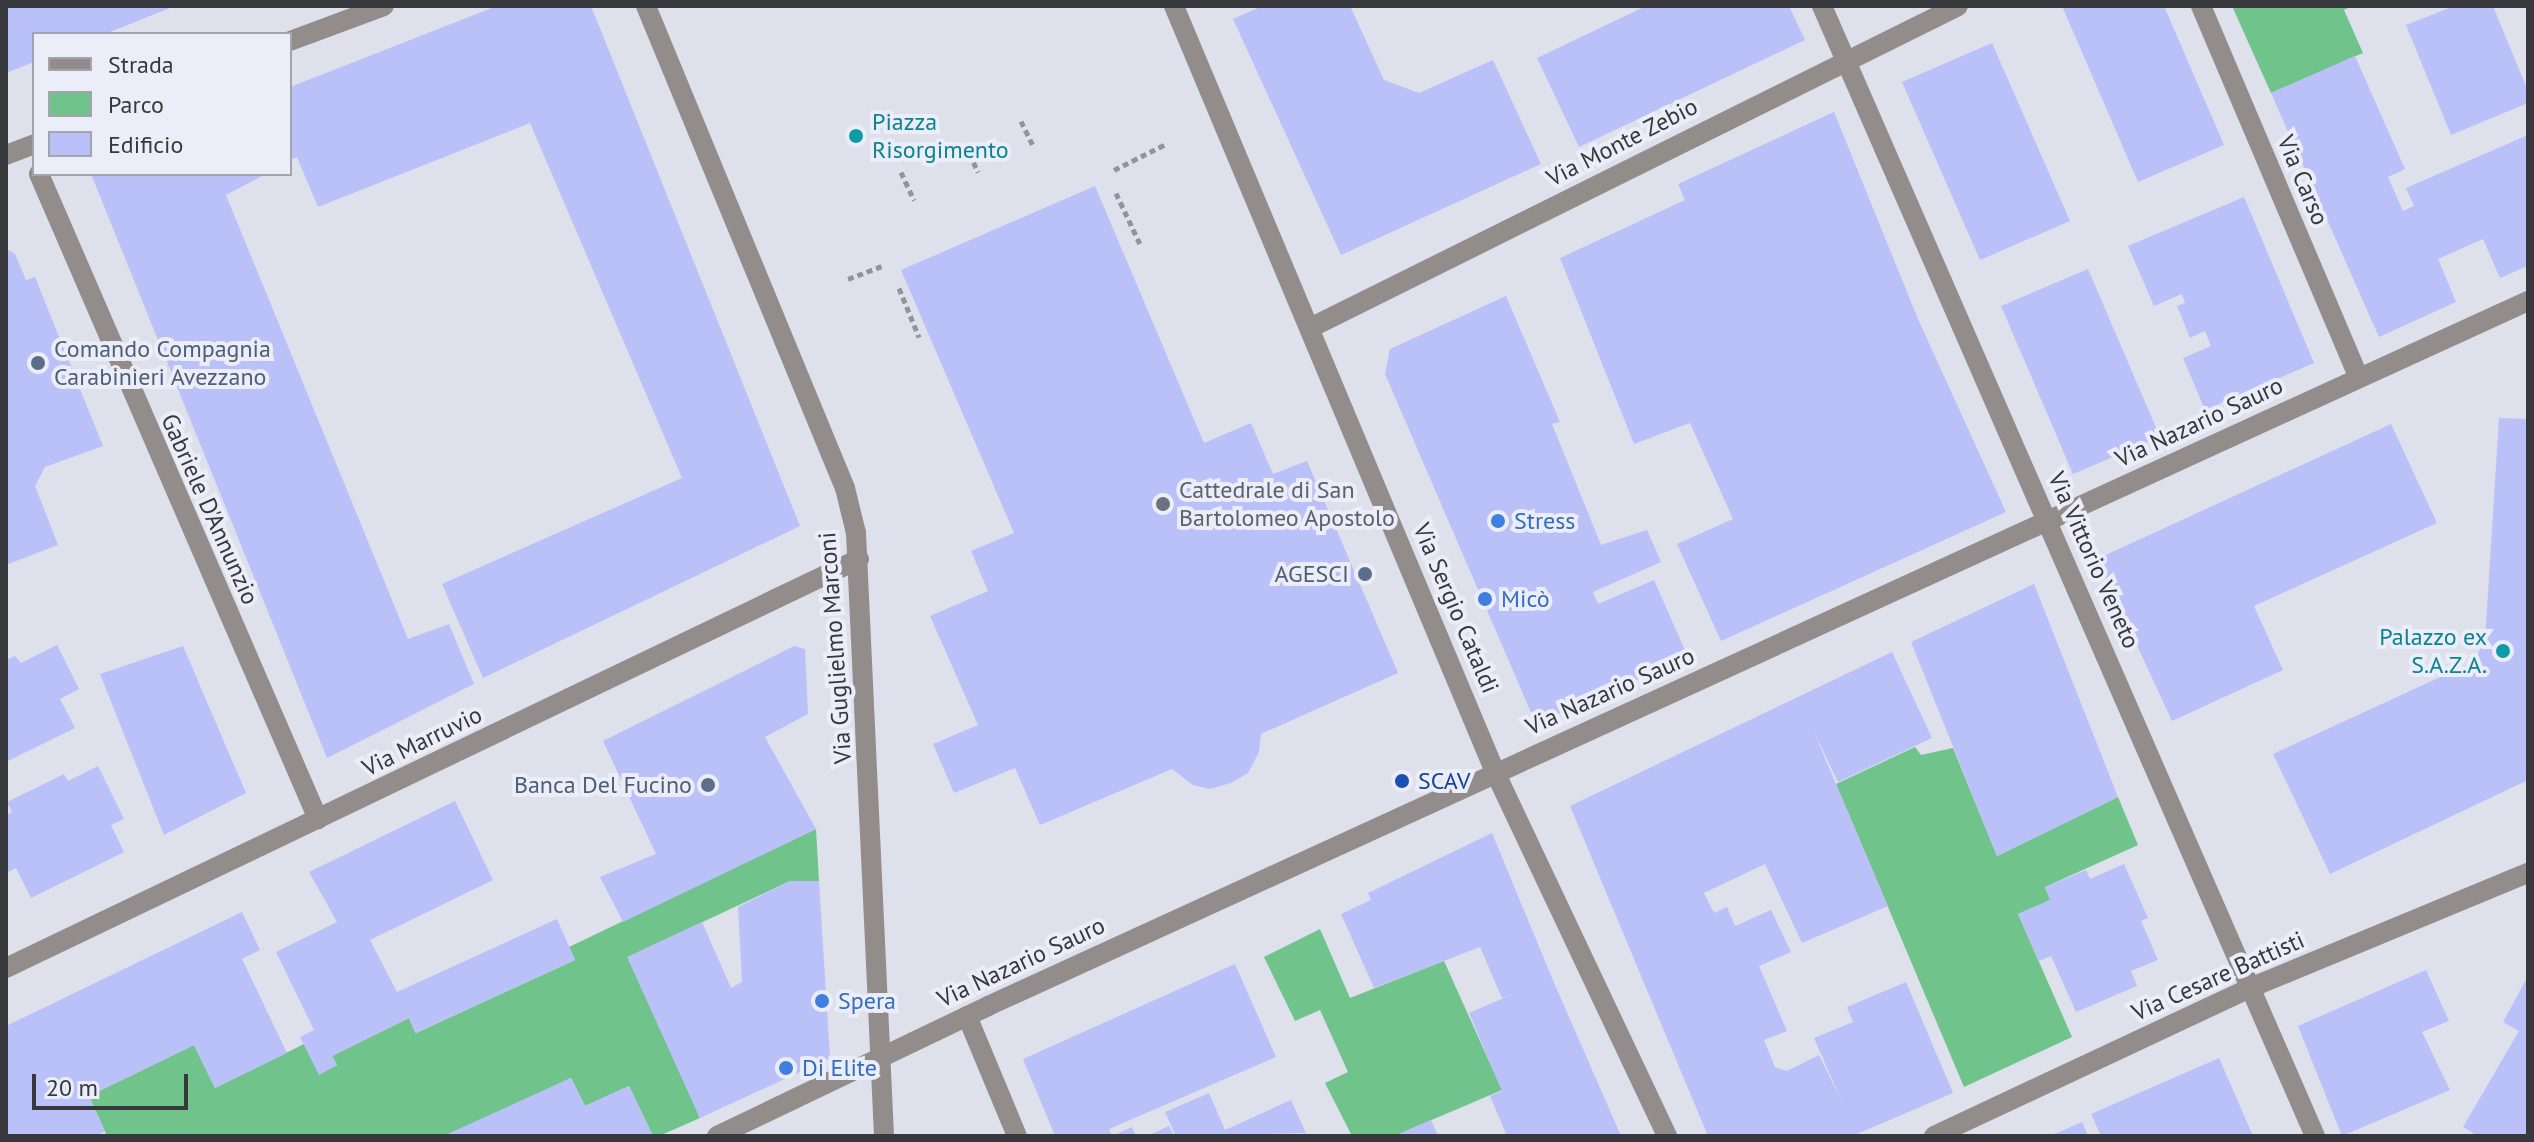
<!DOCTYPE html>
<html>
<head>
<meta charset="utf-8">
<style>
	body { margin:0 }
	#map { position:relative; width:2534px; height:1142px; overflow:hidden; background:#dee0ec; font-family:"PT Sans",sans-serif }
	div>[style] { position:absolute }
	.green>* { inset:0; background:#6fc38b }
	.building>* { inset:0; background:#bac1f8 }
	.path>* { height:5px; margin-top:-2.5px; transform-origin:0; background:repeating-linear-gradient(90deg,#92949c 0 6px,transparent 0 10px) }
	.minor>* { height:20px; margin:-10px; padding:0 10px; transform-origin:10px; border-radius:10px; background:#928d8a }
	.dots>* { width:22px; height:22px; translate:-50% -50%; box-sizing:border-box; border:4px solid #ebedf9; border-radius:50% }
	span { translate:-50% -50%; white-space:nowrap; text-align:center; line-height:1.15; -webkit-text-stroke:8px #ebedf9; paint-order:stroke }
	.culture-label { font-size:24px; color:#0d838f }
	.left { translate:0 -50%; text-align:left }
	.right { translate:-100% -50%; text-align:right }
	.street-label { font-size:24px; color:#37383c }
	.service-label { font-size:24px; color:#4e5e75 }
	.worship-label { font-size:24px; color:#5b616d }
	.shop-label { font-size:24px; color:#366cbe }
	.transit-label { font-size:24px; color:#164399 }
	.frame { position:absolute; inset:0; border:8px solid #37383c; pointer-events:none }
	.legend { position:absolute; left:32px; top:32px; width:260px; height:144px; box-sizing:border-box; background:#ebedf9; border:2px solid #a3a5ad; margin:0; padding:10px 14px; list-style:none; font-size:24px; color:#37383c }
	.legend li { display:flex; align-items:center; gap:16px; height:40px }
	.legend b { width:40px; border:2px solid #a3a5ad }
	.scale { position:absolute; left:32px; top:1074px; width:156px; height:36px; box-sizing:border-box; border:4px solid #37383c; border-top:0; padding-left:10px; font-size:24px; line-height:28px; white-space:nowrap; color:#37383c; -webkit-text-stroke:6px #ebedf9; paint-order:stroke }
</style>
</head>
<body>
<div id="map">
	<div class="green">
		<i style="clip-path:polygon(2232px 6px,2352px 6px,2344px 10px,2363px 53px,2271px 93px)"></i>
		<i style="clip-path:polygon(1915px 747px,1921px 755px,1953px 748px,1997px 856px,2118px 797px,2138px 845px,2045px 887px,2050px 900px,2018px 914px,2072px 1037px,1964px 1087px,1836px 784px)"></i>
		<i style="clip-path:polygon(816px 829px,819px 881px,790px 881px,628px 957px,700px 1118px,659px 1136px,653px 1136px,629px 1086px,585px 1106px,571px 1078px,446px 1136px,107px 1136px,89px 1096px,194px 1045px,215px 1088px,304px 1044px,319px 1074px,337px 1065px,332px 1056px,409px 1018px,416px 1033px,575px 960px,569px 947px)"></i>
		<i style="clip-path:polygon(1320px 929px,1350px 998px,1444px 961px,1502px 1090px,1394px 1136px,1352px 1136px,1325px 1083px,1348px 1072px,1320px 1010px,1295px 1021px,1264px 957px)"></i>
	</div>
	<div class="building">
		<i style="clip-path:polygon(6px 6px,175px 6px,105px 34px,34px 34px,34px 62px,6px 73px)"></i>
		<i style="clip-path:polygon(497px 6px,591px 6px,800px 526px,483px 678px,442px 584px,682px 478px,530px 123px,318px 207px,297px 157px,290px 160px,290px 87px)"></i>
		<i style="clip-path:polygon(1262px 6px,1350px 6px,1384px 80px,1419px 93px,1493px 60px,1541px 164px,1341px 255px,1233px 19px)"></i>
		<i style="clip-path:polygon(1646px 6px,1789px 6px,1805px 40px,1579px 147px,1537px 58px)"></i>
		<i style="clip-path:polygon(2062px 6px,2164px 6px,2224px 145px,2138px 182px)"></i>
		<i style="clip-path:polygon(2454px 6px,2493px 6px,2528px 91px,2528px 103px,2451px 135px,2406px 25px)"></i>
		<i style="clip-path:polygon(1992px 43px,2070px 221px,1980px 260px,1902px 82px)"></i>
		<i style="clip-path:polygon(2355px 56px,2405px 169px,2388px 177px,2403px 211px,2414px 206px,2406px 188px,2528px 135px,2528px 266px,2500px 278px,2483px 239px,2438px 259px,2456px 302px,2379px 337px,2271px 93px)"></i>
		<i style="clip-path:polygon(1834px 112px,1918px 319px,2006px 512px,1721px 641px,1677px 544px,1733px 519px,1690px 423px,1634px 444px,1560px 258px,1685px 200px,1678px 184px)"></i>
		<i style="clip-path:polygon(91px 174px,266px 174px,226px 195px,408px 639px,449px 624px,474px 684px,327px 758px)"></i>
		<i style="clip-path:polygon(1095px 186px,1204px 443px,1251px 423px,1273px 474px,1307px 461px,1398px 673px,1261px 734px,1259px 752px,1248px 773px,1231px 783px,1210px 789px,1193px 785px,1172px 769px,1040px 825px,1015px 768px,954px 793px,933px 744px,978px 725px,930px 616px,988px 591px,971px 551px,1014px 533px,901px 270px)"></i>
		<i style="clip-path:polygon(2244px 197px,2314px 363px,2205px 410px,2183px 358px,2211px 346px,2205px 331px,2190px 338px,2177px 306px,2185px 303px,2182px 294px,2154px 306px,2128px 246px)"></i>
		<i style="clip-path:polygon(6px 249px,15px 254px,26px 280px,35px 277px,103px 446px,45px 467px,35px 486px,58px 545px,6px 565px)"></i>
		<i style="clip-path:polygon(2088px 269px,2160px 437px,2073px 474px,2001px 306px)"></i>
		<i style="clip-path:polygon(1506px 296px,1560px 422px,1552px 424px,1601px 545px,1647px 530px,1661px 562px,1593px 592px,1598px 604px,1654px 580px,1688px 657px,1536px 724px,1385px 374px,1390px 349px)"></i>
		<i style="clip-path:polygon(2499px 418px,2528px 419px,2528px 780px,2330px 874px,2273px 754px,2473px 662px,2485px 640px)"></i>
		<i style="clip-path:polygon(2391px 424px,2437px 523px,2254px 606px,2283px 670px,2172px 721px,2097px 559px)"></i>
		<i style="clip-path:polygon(2034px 584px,2118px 797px,1997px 856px,1911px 642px)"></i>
		<i style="clip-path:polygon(57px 645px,79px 689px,60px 699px,75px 728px,6px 762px,6px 660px,15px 656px,21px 663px)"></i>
		<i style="clip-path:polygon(183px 646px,246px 793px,164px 835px,100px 674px)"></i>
		<i style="clip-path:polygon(794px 646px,805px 649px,808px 714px,765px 737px,816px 829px,623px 922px,600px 877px,656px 854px,603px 741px)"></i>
		<i style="clip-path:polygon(1892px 652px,1932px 738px,1838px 782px,1813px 730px,1888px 906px,1802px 943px,1765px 864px,1704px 893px,1714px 913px,1727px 907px,1735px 926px,1771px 910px,1791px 952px,1759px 966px,1787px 1031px,1764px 1040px,1775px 1067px,1787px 1071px,1819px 1055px,1842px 1102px,1814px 1038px,1853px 1022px,1847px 1007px,1906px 982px,1953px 1093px,1852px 1136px,1708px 1136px,1570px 806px)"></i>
		<i style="clip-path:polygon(98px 766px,124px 819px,111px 825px,124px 852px,31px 898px,16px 868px,6px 873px,6px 815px,12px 812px,7px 802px,64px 774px,68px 781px)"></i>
		<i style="clip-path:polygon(455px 801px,493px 880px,370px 940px,397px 992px,557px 919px,575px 960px,415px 1033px,409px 1018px,332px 1056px,337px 1065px,319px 1075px,300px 1037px,314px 1030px,276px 952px,337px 922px,309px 872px)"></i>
		<i style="clip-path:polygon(1492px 833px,1552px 978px,1621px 1136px,1507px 1136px,1490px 1096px,1502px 1091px,1469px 1013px,1513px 994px,1502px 998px,1480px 947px,1374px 988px,1341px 914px,1371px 900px,1368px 893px)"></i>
		<i style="clip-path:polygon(2124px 864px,2148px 918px,2141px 921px,2158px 960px,2131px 971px,2137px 986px,2076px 1012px,2051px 956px,2039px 961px,2018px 914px,2050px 900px,2045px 887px,2086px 870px,2090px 879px)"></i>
		<i style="clip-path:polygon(790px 881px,819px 881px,830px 1058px,700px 1118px,627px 957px,702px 922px,731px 988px,742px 982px,738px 907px)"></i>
		<i style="clip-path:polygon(242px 912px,260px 950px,242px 959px,287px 1053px,215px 1088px,194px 1045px,89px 1096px,105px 1131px,96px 1136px,6px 1136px,6px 1026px)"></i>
		<i style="clip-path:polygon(1235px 964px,1276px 1057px,1109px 1129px,1112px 1136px,1132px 1127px,1136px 1136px,1055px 1136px,1023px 1059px)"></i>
		<i style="clip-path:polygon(2426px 970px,2449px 1021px,2422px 1032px,2450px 1090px,2342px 1136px,2298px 1026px)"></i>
		<i style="clip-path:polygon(2528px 976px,2528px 1136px,2478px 1136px,2463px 1127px,2519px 1031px,2503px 1022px)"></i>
		<i style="clip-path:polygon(2219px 1058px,2253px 1136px,2101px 1136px,2091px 1114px)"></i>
		<i style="clip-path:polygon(571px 1078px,585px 1106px,629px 1086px,653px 1136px,443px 1136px)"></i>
		<i style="clip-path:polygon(1209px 1093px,1225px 1130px,1291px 1100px,1306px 1133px,1176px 1136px,1165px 1112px)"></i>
		<i style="clip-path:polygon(1431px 1120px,1438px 1136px,1394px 1136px)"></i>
		<i style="clip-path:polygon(2082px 1122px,2088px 1136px,2050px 1136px)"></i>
		<i style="clip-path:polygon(1169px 1126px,1174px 1136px,1147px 1136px)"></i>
	</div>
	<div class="path">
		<i style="left:1021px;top:121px;width:30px;rotate:64deg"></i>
		<i style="left:965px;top:144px;width:31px;rotate:65deg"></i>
		<i style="left:1114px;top:170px;width:58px;rotate:-26.6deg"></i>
		<i style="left:901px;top:172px;width:31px;rotate:65deg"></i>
		<i style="left:1116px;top:193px;width:56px;rotate:64.8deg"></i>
		<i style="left:848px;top:279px;width:36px;rotate:-21deg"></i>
		<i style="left:899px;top:288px;width:53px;rotate:67.8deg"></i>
	</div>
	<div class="minor">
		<i style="left:646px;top:6px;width:521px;rotate:67.57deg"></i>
		<i style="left:845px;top:488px;width:46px;rotate:76.3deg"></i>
		<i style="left:856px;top:533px;width:604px;rotate:87.34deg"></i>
		<i style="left:1174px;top:6px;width:831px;rotate:67.26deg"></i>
		<i style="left:1495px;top:772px;width:403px;rotate:64.7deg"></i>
		<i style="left:1822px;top:6px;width:1233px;rotate:66.43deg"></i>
		<i style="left:2201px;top:6px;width:401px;rotate:67deg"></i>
		<i style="left:290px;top:41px;width:100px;rotate:-20.4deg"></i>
		<i style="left:6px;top:155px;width:30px;rotate:-21deg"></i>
		<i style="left:39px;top:174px;width:703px;rotate:66.61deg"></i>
		<i style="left:1312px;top:327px;width:721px;rotate:-26.42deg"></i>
		<i style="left:6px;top:968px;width:946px;rotate:-25.62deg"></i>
		<i style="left:967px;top:1016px;width:130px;rotate:67.4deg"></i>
		<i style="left:717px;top:1136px;width:301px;rotate:-25.6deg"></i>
		<i style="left:988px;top:1006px;width:1694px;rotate:-24.6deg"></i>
		<i style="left:1934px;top:1136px;width:349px;rotate:-25.1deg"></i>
		<i style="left:2250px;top:988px;width:301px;rotate:-22.5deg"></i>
	</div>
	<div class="dots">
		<i style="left:856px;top:136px;background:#0f9aa8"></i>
		<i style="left:38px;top:363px;background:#5c6f8a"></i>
		<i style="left:1163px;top:504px;background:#6b7280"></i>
		<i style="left:1498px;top:521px;background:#3f7fe0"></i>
		<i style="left:1365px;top:574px;background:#5c6f8a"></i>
		<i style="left:1485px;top:599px;background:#3f7fe0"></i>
		<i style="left:2503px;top:651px;background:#0f9aa8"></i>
		<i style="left:1402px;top:781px;background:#1a4fb4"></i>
		<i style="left:708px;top:785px;background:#5c6f8a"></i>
		<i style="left:822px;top:1001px;background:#3f7fe0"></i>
		<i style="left:786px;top:1068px;background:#3f7fe0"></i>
	</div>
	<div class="culture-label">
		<span class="left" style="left:872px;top:136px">Piazza<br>Risorgimento</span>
		<span class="right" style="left:2487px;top:651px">Palazzo ex<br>S.A.Z.A.</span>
	</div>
	<div class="street-label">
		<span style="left:1622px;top:142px;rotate:-27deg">Via Monte Zebio</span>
		<span style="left:2303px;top:180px;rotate:67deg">Via Carso</span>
		<span style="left:2199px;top:422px;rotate:-25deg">Via Nazario Sauro</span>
		<span style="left:210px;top:509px;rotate:66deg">Gabriele D'Annunzio</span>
		<span style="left:2094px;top:560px;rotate:66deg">Via Vittorio Veneto</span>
		<span style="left:1456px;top:608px;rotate:67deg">Via Sergio Cataldi</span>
		<span style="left:835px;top:648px;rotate:-94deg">Via Guglielmo Marconi</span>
		<span style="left:1610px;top:691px;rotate:-24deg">Via Nazario Sauro</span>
		<span style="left:422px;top:741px;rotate:-26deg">Via Marruvio</span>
		<span style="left:1021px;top:962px;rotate:-25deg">Via Nazario Sauro</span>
		<span style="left:2218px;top:976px;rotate:-24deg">Via Cesare Battisti</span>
	</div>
	<div class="service-label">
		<span class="left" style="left:54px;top:363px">Comando Compagnia<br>Carabinieri Avezzano</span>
		<span class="right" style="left:1349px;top:574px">AGESCI</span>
		<span class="right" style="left:692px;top:785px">Banca Del Fucino</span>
	</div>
	<div class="worship-label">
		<span class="left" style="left:1179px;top:504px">Cattedrale di San<br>Bartolomeo Apostolo</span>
	</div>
	<div class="shop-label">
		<span class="left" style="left:1514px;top:521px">Stress</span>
		<span class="left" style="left:1501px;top:599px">Micò</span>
		<span class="left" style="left:838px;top:1001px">Spera</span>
		<span class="left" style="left:802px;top:1068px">Di Elite</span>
	</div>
	<div class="transit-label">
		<span class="left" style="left:1418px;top:781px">SCAV</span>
	</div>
	<div class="frame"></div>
	<ul class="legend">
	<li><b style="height:10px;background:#928d8a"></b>Strada</li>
	<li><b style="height:22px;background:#6fc38b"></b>Parco</li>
	<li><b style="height:22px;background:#bac1f8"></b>Edificio</li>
	</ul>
	<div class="scale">20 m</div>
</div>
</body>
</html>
